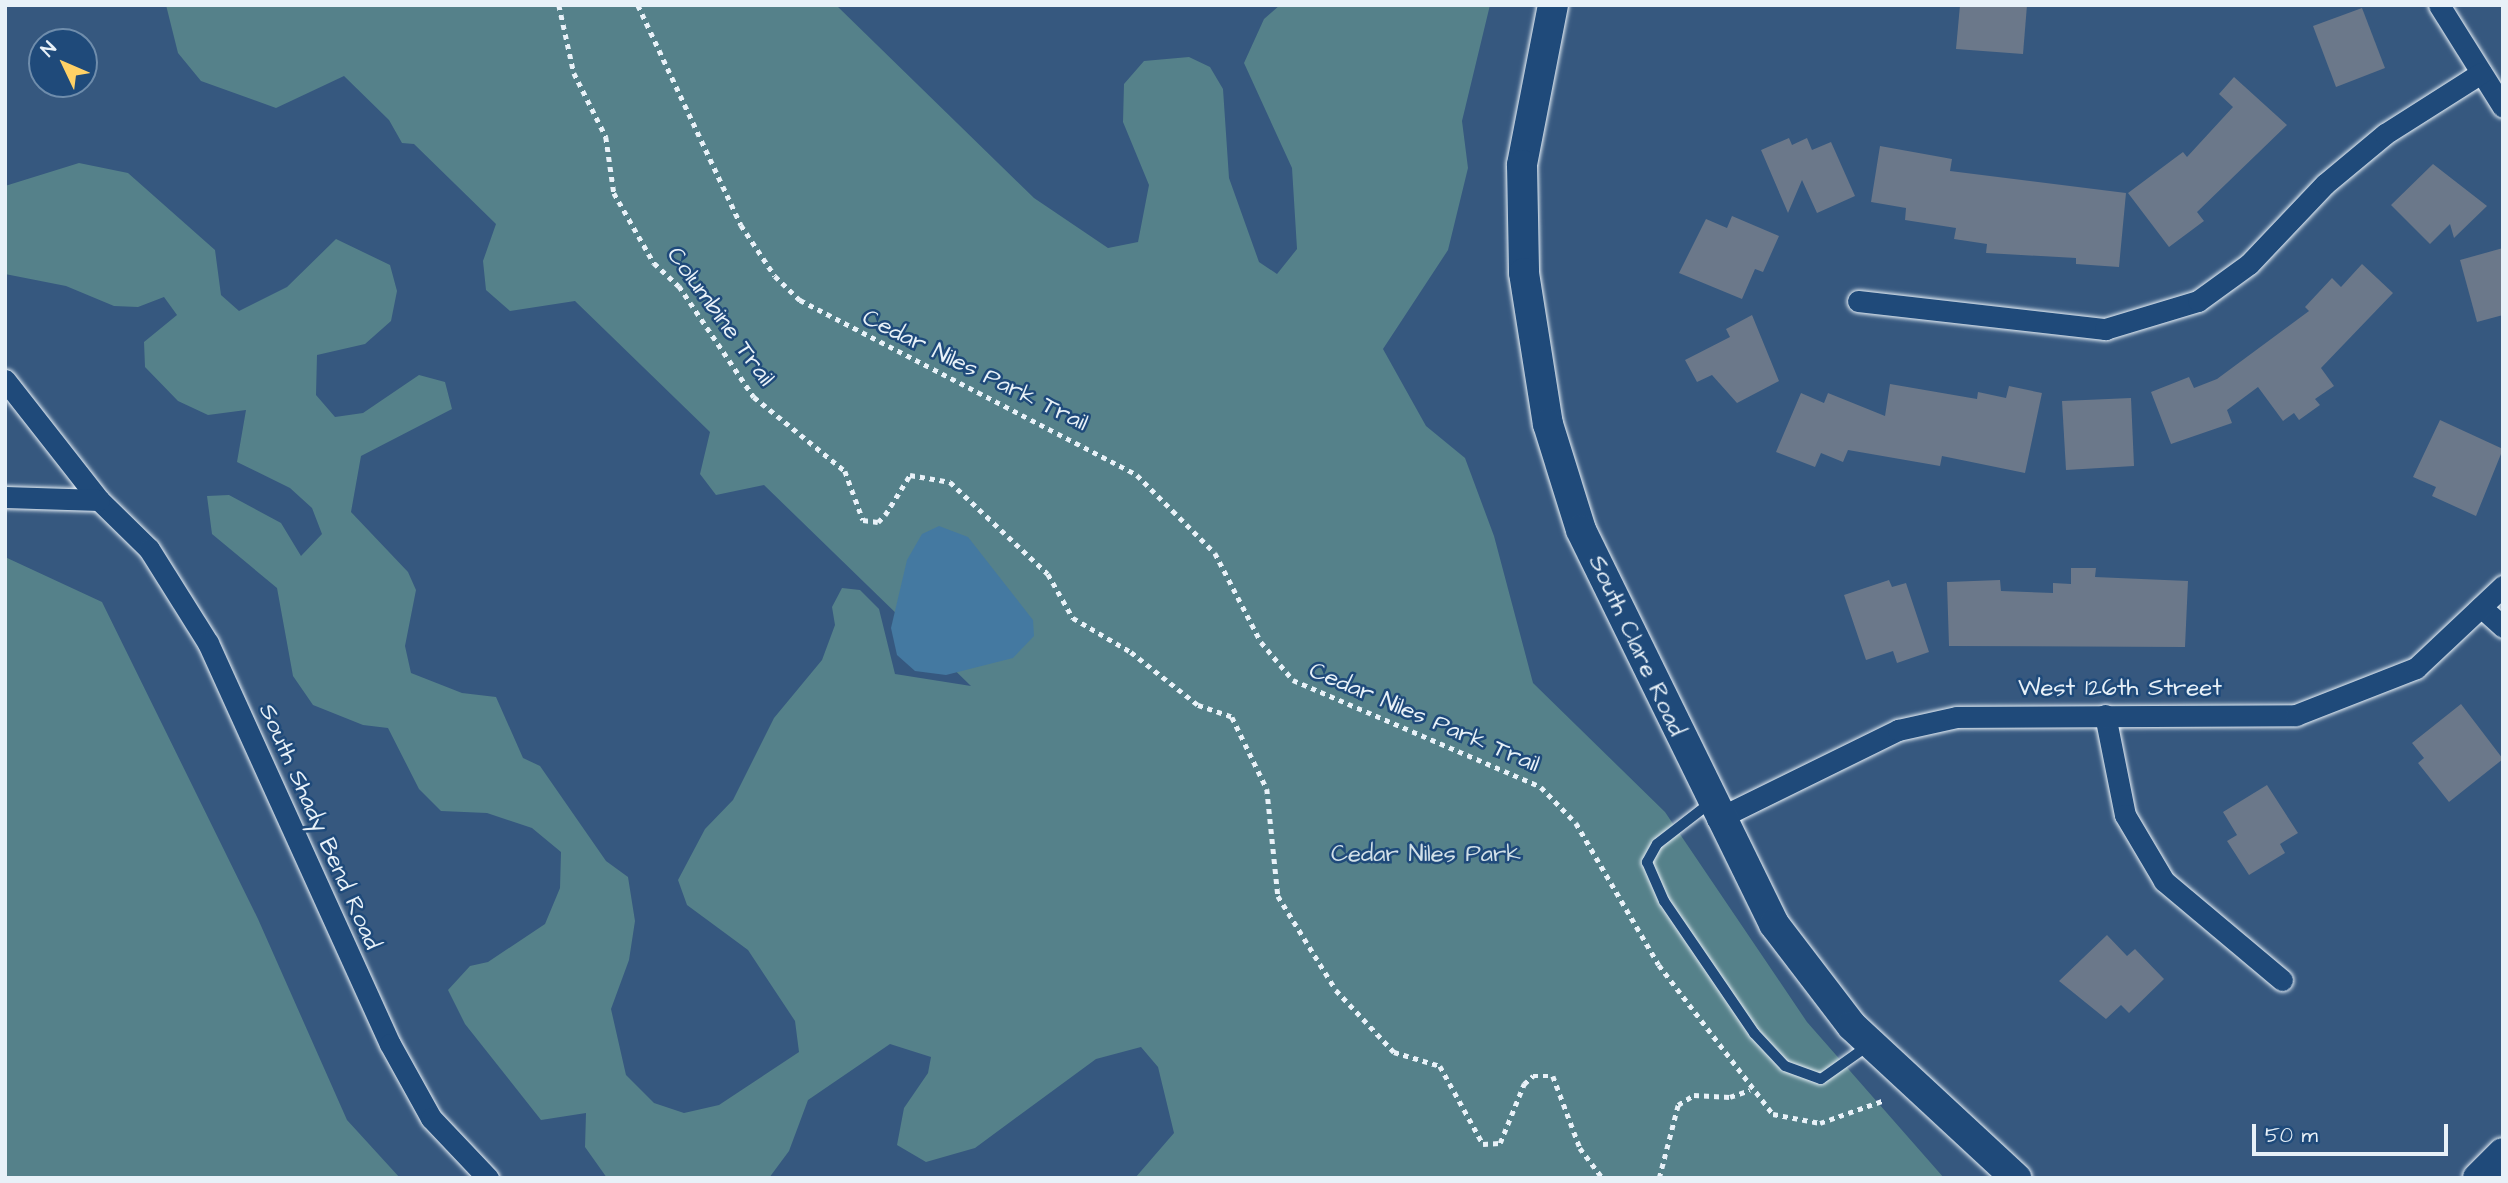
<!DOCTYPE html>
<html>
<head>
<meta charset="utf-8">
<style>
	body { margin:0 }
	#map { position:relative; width:2508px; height:1183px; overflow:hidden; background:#36587f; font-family:"Architects Daughter",sans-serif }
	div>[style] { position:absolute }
	.green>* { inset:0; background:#55818a }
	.water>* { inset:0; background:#4479a1 }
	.building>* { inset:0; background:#6b788a }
	.path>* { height:4.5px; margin-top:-2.25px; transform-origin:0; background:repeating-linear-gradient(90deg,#e8f1f8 0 5px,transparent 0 10px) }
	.roads { filter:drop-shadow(0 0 2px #e8f1f8) drop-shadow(0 0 2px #e8f1f8) }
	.lane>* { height:10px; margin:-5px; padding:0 5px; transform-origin:5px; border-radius:5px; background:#1f4a7a }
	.street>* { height:21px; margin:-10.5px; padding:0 10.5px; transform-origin:10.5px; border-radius:10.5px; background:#1f4a7a }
	.secondary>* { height:30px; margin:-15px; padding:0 15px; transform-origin:15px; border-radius:15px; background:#1f4a7a }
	span { translate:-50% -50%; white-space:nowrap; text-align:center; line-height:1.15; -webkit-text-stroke:5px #1f4a7a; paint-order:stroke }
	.street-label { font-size:24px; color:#e8f1f8 }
	.park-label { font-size:24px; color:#d2e0e8 }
	.frame { position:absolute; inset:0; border:7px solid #e8f1f8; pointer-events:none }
	.north { position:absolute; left:28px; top:28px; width:70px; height:70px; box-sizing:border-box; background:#1f4a7a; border:2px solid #6f8dac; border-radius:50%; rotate:314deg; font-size:19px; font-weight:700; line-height:28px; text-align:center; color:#e8f1f8 }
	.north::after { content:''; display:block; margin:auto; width:24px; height:32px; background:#ffd166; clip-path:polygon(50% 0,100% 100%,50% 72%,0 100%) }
	.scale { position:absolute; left:2252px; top:1124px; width:196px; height:32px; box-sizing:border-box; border:4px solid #e8f1f8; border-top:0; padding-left:9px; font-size:21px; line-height:24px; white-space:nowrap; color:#e8f1f8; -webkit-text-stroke:5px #1f4a7a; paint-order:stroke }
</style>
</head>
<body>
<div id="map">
	<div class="green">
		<i style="clip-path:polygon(166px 5px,836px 5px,1034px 198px,1108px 248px,1138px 242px,1149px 185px,1123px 122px,1124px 84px,1144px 61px,1189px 57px,1210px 67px,1223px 89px,1229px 178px,1259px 262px,1277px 274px,1297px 249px,1292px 168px,1244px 63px,1264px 19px,1280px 5px,1490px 5px,1462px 121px,1468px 168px,1448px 250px,1383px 349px,1426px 426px,1465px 458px,1494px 536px,1533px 683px,1665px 812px,1807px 1022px,1944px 1178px,1135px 1178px,1174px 1133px,1158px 1067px,1141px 1047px,1096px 1059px,975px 1148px,926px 1162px,897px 1145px,904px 1108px,928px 1073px,931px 1057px,890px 1044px,808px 1100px,789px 1151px,769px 1178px,607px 1178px,585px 1147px,586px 1113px,541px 1120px,465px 1024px,448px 990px,470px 966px,488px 962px,545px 924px,560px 888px,561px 852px,532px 828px,487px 813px,441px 811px,419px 789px,388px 728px,363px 725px,313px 705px,293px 676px,277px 588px,212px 534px,207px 496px,229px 495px,281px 523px,301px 556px,322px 534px,312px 508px,290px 488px,237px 462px,246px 410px,208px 415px,178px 401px,145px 367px,144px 342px,177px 315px,164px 297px,138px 307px,114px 306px,66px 286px,5px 274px,5px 186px,79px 163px,128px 173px,215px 250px,221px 295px,239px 311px,287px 287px,336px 239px,390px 265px,397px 291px,391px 321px,365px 344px,317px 355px,316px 395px,335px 417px,363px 413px,419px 375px,445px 382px,452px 409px,361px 456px,351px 512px,408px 572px,416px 590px,405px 646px,411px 673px,462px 693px,496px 697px,523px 758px,540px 766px,606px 861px,628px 877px,635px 921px,629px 960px,611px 1009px,626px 1075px,654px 1103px,684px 1113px,719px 1105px,799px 1052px,795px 1021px,748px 950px,687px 905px,678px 880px,705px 829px,733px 800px,774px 718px,822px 660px,835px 625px,832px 607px,842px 588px,860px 590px,879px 609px,895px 674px,971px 686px,764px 485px,716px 495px,700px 474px,710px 432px,575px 301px,510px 311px,486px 290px,483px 261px,496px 224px,414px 144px,402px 143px,389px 120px,344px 76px,276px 108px,201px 81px,178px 53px)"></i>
		<i style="clip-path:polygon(5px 557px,102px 602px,258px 919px,347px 1120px,400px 1178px,5px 1178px)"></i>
	</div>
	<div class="water">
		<i style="clip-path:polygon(939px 526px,968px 537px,1033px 620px,1034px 636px,1013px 658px,946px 675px,915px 671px,897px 655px,891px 628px,907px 560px,922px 534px)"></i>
	</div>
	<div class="building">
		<i style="clip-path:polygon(1960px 5px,2027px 5px,2023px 54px,1956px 49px)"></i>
		<i style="clip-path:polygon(2362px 8px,2385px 68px,2336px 87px,2313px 26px)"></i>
		<i style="clip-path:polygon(2234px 77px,2287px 125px,2197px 212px,2204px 221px,2169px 247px,2128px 193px,2183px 152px,2187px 157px,2233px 107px,2219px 94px)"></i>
		<i style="clip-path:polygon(1789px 138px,1792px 145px,1807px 138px,1812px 150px,1831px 142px,1855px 196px,1817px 213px,1802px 180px,1788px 213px,1761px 150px)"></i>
		<i style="clip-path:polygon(1880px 146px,1952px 159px,1950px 171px,2126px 193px,2119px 267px,2076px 264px,2076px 258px,1986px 253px,1987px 244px,1954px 239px,1956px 228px,1905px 220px,1906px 208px,1871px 202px)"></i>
		<i style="clip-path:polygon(2433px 164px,2487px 206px,2454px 238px,2450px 224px,2430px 244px,2391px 205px)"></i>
		<i style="clip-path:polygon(1732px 216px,1779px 236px,1763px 272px,1755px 269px,1742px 299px,1679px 273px,1706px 219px,1727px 228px)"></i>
		<i style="clip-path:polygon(2503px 248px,2503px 315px,2477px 322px,2460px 260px)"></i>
		<i style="clip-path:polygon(2362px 264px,2393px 293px,2321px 368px,2334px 386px,2315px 399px,2320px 405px,2299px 420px,2294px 413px,2283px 421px,2258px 387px,2227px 410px,2232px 423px,2171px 444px,2151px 392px,2189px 377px,2194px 388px,2217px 379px,2309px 311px,2305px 307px,2332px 278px,2341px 287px)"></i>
		<i style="clip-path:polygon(1752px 315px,1779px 381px,1737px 403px,1712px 375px,1697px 382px,1685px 360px,1730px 337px,1726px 329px)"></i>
		<i style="clip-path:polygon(1890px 384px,1977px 399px,1978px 392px,2006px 398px,2009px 386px,2042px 393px,2025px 473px,1942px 456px,1940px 466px,1848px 450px,1843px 462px,1821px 453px,1815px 467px,1776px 452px,1801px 393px,1824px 403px,1828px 393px,1885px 416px)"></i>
		<i style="clip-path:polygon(2131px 398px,2134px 466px,2066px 470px,2062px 401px)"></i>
		<i style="clip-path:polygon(2440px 420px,2503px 449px,2476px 516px,2432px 496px,2436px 487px,2413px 477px)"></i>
		<i style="clip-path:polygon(2071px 568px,2096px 568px,2095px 577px,2188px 581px,2185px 647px,1949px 646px,1947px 582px,2000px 580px,2001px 591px,2053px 593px,2053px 583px,2071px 584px)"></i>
		<i style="clip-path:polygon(1889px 580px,1892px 587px,1906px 583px,1929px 652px,1897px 663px,1893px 651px,1866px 660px,1844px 595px)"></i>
		<i style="clip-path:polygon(2461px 704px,2503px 759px,2449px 802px,2418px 763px,2424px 758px,2412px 743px)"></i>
		<i style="clip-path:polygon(2267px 785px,2298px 833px,2280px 844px,2285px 853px,2249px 875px,2227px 841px,2237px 835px,2223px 812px)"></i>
		<i style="clip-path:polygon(2107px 935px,2127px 956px,2135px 949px,2164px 979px,2129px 1013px,2121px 1005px,2106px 1019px,2059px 981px)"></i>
	</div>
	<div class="path">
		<i style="left:559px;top:5px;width:70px;rotate:77.6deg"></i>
		<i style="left:574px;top:73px;width:72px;rotate:63.4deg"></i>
		<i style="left:606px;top:137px;width:57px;rotate:81.9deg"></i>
		<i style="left:614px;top:193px;width:81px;rotate:60.3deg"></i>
		<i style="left:654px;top:263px;width:34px;rotate:43deg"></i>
		<i style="left:679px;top:286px;width:134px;rotate:56deg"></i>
		<i style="left:754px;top:397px;width:117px;rotate:39.1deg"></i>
		<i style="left:845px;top:471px;width:52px;rotate:69.8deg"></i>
		<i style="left:863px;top:520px;width:15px;rotate:8deg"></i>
		<i style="left:878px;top:522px;width:10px;rotate:-45deg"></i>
		<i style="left:885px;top:515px;width:47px;rotate:-58deg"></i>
		<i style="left:910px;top:475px;width:41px;rotate:9.9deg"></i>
		<i style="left:950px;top:482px;width:134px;rotate:43.2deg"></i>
		<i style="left:1048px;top:574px;width:51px;rotate:60.4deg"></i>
		<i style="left:1073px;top:618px;width:67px;rotate:30.4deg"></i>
		<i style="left:1131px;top:652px;width:85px;rotate:38.3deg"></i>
		<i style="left:1198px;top:705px;width:36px;rotate:19deg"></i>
		<i style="left:1232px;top:717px;width:80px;rotate:64.1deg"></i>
		<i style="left:1267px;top:789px;width:108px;rotate:84.1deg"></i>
		<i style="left:1278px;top:896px;width:110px;rotate:58.3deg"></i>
		<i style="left:1336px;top:990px;width:85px;rotate:46.9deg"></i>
		<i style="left:1394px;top:1052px;width:48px;rotate:16.9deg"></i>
		<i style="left:1440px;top:1066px;width:89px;rotate:61.1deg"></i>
		<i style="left:1483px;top:1144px;width:17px;rotate:-3deg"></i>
		<i style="left:1500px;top:1143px;width:64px;rotate:-67.9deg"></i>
		<i style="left:1524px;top:1084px;width:12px;rotate:-42deg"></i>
		<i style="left:1533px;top:1076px;width:20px"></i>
		<i style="left:1553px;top:1076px;width:77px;rotate:69.4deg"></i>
		<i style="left:1580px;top:1148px;width:38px;rotate:53deg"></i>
		<i style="left:638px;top:5px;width:243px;rotate:64.9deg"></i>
		<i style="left:741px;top:225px;width:61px;rotate:56.3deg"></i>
		<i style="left:775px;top:276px;width:35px;rotate:44deg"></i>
		<i style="left:800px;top:300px;width:380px;rotate:27.4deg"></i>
		<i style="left:1137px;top:475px;width:110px;rotate:45deg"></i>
		<i style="left:1215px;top:553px;width:100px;rotate:62.7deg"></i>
		<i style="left:1261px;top:642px;width:50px;rotate:49.9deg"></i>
		<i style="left:1293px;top:680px;width:270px;rotate:23.3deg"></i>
		<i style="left:1541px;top:787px;width:50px;rotate:45.8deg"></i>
		<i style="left:1576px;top:823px;width:164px;rotate:59.7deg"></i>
		<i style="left:1659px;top:965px;width:188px;rotate:52.6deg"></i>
		<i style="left:1773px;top:1114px;width:48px;rotate:10.8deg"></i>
		<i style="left:1820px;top:1123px;width:66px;rotate:-19.5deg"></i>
		<i style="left:1659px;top:1178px;width:75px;rotate:-75.4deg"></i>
		<i style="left:1678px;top:1105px;width:19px;rotate:-32deg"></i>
		<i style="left:1694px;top:1095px;width:36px;rotate:3deg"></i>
		<i style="left:1730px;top:1097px;width:21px;rotate:-19deg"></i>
	</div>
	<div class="roads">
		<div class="lane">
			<i style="left:1710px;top:803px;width:67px;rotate:142.3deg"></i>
			<i style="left:1657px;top:844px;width:21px;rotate:119deg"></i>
			<i style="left:1647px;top:862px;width:43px;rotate:66.4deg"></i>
			<i style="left:1664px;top:901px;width:160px;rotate:55.7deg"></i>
			<i style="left:1754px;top:1033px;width:45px;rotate:46.8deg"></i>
			<i style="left:1785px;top:1066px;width:38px;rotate:20deg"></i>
			<i style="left:1821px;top:1079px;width:59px;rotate:-35.3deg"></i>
		</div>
		<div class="street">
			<i style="left:2439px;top:5px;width:120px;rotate:57.9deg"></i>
			<i style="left:1858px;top:301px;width:249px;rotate:6.5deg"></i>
			<i style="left:2105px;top:329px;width:97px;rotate:-16.8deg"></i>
			<i style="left:2198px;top:301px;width:63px;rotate:-36deg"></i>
			<i style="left:2249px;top:264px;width:110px;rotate:-46.5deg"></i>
			<i style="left:2325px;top:184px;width:78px;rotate:-39.8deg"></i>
			<i style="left:2385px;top:134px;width:114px;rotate:-32.4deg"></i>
			<i style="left:5px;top:380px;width:152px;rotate:51.9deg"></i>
			<i style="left:99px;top:500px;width:70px;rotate:44.4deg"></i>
			<i style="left:149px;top:549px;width:111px;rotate:57.9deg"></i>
			<i style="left:208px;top:643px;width:440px;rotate:65.6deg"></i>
			<i style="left:390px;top:1044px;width:85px;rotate:61deg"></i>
			<i style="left:431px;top:1118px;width:83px;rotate:46.5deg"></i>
			<i style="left:5px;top:497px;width:94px;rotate:1.8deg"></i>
			<i style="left:2481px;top:607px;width:30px;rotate:42deg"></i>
			<i style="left:2105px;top:715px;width:102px;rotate:78.7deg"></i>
			<i style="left:2125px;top:815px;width:77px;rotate:59.4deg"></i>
			<i style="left:2164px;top:881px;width:154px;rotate:40deg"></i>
			<i style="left:1717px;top:819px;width:202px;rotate:-26.2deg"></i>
			<i style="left:1898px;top:730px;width:60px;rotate:-12.4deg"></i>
			<i style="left:1957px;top:717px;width:339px;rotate:-0.3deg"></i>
			<i style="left:2296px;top:715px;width:129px;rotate:-21.4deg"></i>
			<i style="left:2416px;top:668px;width:120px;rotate:-43.3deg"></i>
		</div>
		<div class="secondary">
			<i style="left:1553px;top:5px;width:163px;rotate:101deg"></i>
			<i style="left:1522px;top:165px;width:108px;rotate:88.9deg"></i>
			<i style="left:1524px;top:273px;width:153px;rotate:81deg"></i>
			<i style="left:1548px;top:424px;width:111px;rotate:72.7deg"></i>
			<i style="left:1581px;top:530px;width:439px;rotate:63.9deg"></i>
			<i style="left:1774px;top:924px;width:128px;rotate:52.6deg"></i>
			<i style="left:1852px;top:1026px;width:224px;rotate:42.8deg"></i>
			<i style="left:2478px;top:1178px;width:35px;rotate:-45deg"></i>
		</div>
	</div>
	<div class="street-label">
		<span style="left:720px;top:317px;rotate:54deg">Columbine Trail</span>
		<span style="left:975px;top:371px;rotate:26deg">Cedar Niles Park Trail</span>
		<span style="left:1636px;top:646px;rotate:65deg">South Clare Road</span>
		<span style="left:2120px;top:689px">West 126th Street</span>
		<span style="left:1424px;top:718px;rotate:23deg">Cedar Niles Park Trail</span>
		<span style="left:319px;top:827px;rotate:66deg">South Shady Bend Road</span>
	</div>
	<div class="park-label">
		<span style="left:1426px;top:855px">Cedar Niles Park</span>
	</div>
	<div class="frame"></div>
	<div class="north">N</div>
	<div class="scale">50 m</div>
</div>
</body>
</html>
